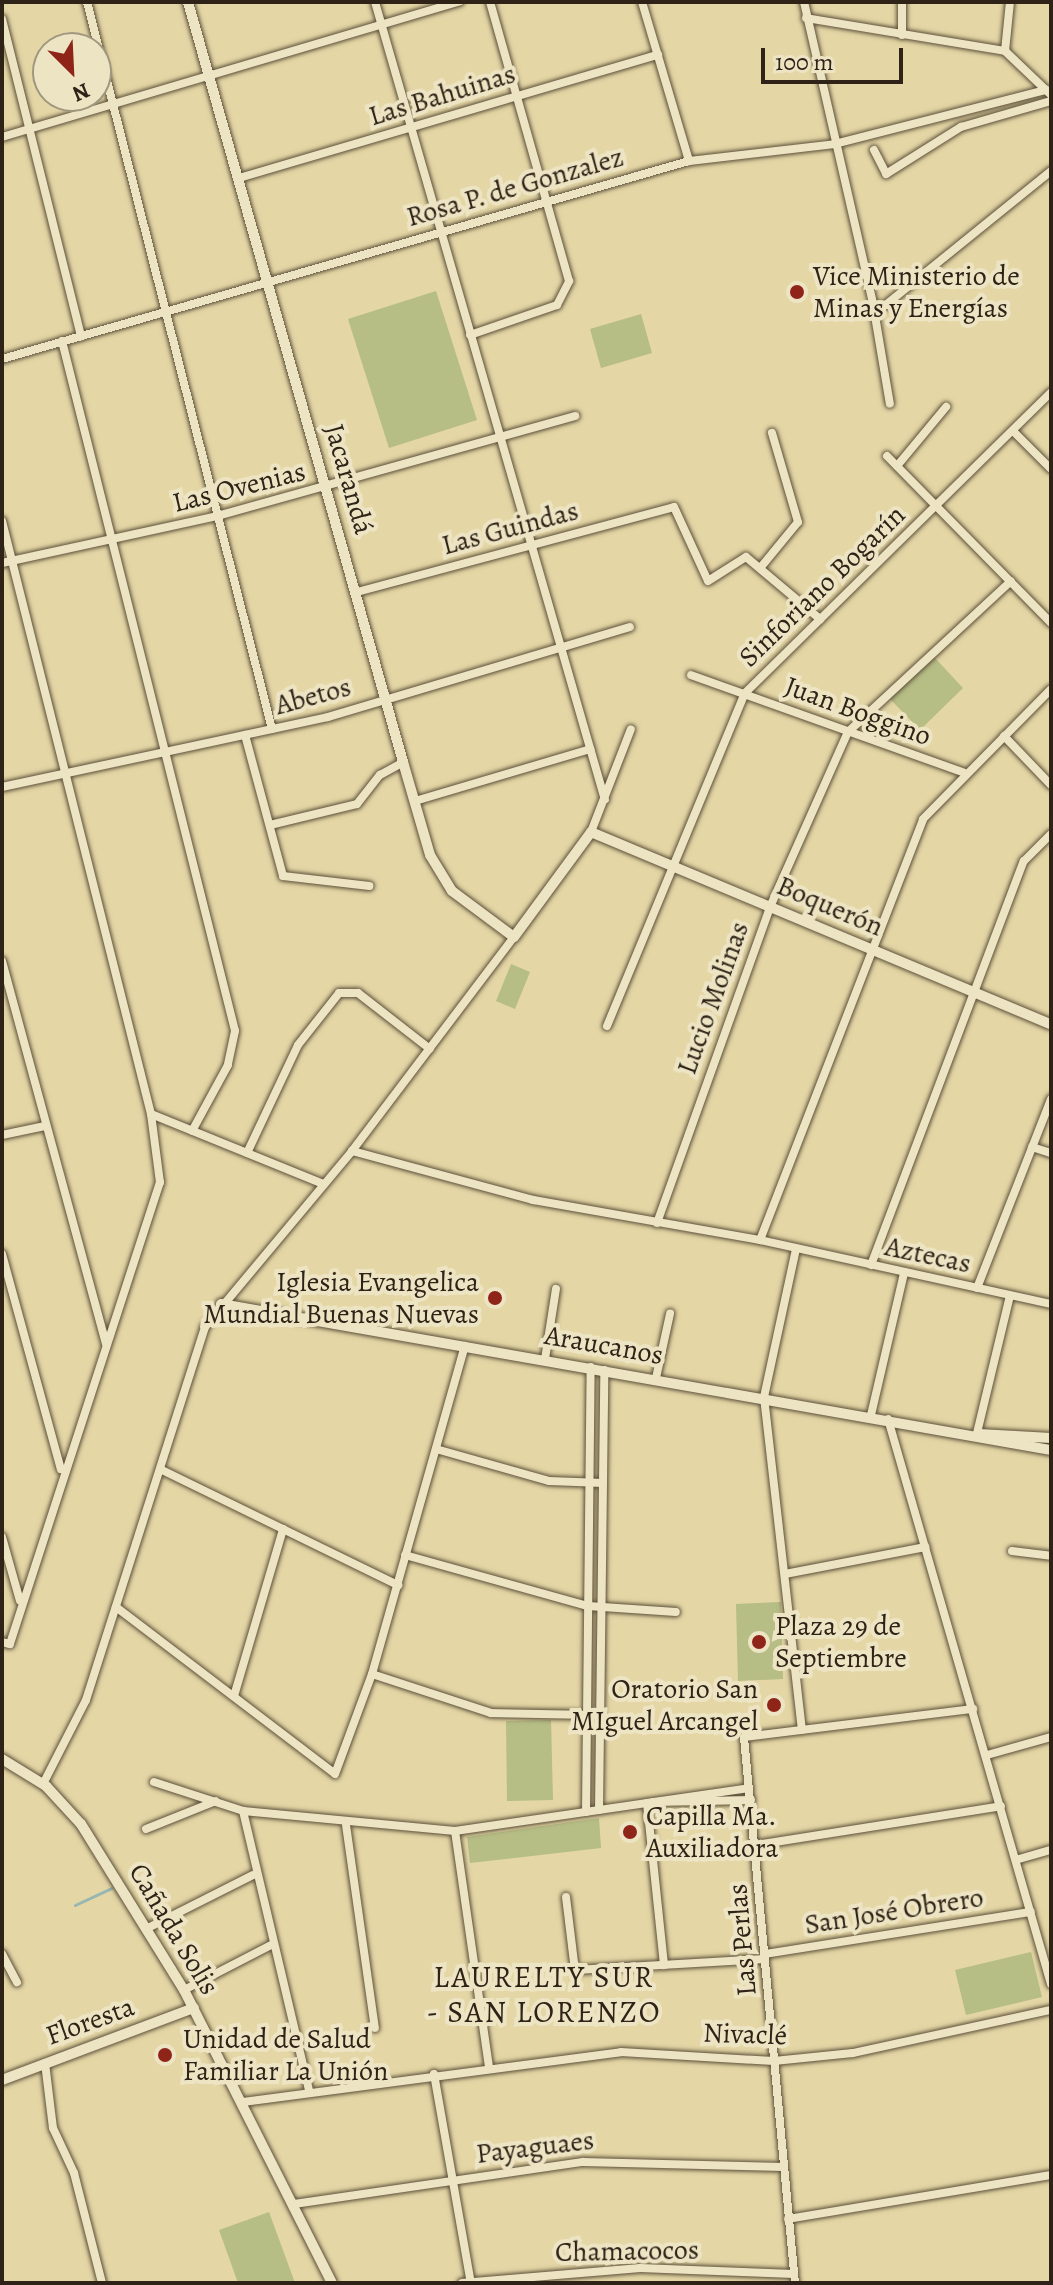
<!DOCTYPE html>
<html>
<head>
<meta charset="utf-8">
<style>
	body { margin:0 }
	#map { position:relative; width:1053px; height:2285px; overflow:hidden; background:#e4d6a5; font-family:Alegreya,serif }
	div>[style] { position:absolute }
	.green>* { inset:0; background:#b6bd85 }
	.stream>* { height:3px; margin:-1.5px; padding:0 1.5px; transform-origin:1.5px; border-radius:1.5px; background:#98b7b0 }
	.roads { filter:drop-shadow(0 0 2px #5c503a) drop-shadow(0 0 2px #5c503a) }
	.minor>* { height:8px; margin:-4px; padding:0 4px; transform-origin:4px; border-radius:4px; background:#ede4c4 }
	.tertiary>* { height:10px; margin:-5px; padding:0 5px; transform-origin:5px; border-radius:5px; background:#ede4c4 }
	.dots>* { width:22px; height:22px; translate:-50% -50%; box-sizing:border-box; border:4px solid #ede4c4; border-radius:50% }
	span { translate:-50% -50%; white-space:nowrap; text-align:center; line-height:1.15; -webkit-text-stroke:8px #ede4c4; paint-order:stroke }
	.street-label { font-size:28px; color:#2f2317 }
	.poi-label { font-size:28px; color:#2f2317 }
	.left { translate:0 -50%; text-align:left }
	.right { translate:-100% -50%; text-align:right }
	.neighbourhood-label { font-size:30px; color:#2f2317; letter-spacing:2px }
	.frame { position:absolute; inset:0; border:4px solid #2f2317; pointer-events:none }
	.north { position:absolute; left:32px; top:32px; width:80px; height:80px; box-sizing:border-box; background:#ede4c4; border:2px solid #a1977f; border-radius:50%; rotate:156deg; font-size:22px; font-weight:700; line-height:32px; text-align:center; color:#2f2317 }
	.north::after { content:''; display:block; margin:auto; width:28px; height:36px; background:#8f2418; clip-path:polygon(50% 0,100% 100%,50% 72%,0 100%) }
	.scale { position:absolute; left:761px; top:48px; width:142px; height:36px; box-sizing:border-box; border:4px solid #2f2317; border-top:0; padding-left:10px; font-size:24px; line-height:28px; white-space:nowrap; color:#2f2317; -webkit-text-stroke:6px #ede4c4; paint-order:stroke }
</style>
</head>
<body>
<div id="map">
	<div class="green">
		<i style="clip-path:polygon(436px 291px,477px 420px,389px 448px,348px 319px)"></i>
		<i style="clip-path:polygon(641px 314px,652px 353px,601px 368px,590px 329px)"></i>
		<i style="clip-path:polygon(934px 657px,963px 688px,920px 730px,890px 699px)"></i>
		<i style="clip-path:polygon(511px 964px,530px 972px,515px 1009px,496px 1001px)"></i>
		<i style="clip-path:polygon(781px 1602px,783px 1679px,738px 1681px,736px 1604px)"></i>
		<i style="clip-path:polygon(551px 1720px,553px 1800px,507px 1801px,506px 1721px)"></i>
		<i style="clip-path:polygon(599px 1818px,601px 1848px,470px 1863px,467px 1837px)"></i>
		<i style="clip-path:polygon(1031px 1952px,1042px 1997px,966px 2015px,955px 1970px)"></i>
		<i style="clip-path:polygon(269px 2212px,295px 2283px,238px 2283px,219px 2230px)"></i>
	</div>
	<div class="stream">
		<i style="left:75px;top:1905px;width:40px;rotate:-25deg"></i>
	</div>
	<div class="roads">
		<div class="minor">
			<i style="left:87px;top:2px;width:750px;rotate:75.72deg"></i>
			<i style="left:375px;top:2px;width:830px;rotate:73.92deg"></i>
			<i style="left:642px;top:2px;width:166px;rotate:73.5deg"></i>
			<i style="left:804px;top:2px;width:310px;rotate:77.1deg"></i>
			<i style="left:873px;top:304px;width:10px;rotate:17deg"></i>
			<i style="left:883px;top:307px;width:216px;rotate:-39deg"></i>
			<i style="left:902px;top:2px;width:33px;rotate:90deg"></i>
			<i style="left:806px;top:18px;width:202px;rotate:9.4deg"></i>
			<i style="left:1005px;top:51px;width:64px;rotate:43.7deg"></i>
			<i style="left:2px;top:19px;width:327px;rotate:76deg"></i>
			<i style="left:1005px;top:51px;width:49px;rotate:-84.2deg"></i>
			<i style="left:2px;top:137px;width:477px;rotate:-16.5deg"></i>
			<i style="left:874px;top:150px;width:27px;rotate:63deg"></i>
			<i style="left:886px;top:174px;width:89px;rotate:-32.1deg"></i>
			<i style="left:961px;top:127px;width:94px;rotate:-16.1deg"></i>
			<i style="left:239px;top:178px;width:437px;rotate:-16.4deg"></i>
			<i style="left:873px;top:304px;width:101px;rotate:80.4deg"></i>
			<i style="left:470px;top:335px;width:92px;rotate:-19deg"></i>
			<i style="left:557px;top:305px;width:27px;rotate:-63deg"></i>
			<i style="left:569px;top:281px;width:290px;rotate:-105.8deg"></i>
			<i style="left:62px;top:341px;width:711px;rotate:75.92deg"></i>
			<i style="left:235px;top:1031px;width:35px;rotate:102deg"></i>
			<i style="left:228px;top:1065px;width:75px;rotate:118.6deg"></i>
			<i style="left:2px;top:359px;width:715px;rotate:-16.08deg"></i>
			<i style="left:689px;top:161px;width:147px;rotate:-6.6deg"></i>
			<i style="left:835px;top:144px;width:218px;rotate:-14.4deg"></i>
			<i style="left:1014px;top:432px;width:52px;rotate:45deg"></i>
			<i style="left:887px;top:456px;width:234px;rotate:45.5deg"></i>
			<i style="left:897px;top:466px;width:77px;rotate:-50.3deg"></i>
			<i style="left:2px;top:521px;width:611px;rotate:75.9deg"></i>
			<i style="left:151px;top:1114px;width:69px;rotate:82.5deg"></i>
			<i style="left:160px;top:1182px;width:486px;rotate:108deg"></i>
			<i style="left:10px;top:1644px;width:8px;rotate:-166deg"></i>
			<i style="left:2px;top:563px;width:220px;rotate:-12.3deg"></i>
			<i style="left:217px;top:516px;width:372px;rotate:-15.6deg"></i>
			<i style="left:761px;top:567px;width:58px;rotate:-50.6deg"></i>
			<i style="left:798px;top:522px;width:93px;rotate:-106.3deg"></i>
			<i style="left:357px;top:592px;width:328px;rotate:-15deg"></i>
			<i style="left:674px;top:507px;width:81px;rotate:65.3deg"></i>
			<i style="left:708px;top:581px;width:45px;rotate:-32.3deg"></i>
			<i style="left:746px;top:557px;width:97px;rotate:40deg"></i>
			<i style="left:691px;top:675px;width:290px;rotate:19.7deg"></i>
			<i style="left:245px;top:735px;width:146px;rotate:74.9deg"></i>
			<i style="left:283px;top:876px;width:87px;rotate:6.6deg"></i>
			<i style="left:1004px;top:736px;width:68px;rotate:46.2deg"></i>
			<i style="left:2px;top:787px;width:333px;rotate:-12.1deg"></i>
			<i style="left:328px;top:717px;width:315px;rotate:-16.6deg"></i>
			<i style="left:415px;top:801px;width:183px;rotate:-16.5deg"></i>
			<i style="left:270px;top:825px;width:89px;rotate:-13.6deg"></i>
			<i style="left:357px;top:804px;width:37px;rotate:-52deg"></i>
			<i style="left:380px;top:775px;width:26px;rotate:-29deg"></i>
			<i style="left:591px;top:832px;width:110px;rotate:-68.8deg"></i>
			<i style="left:2px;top:961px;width:397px;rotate:74.8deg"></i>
			<i style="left:607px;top:1026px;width:360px;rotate:-67.5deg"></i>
			<i style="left:745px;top:693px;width:429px;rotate:-44.5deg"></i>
			<i style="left:151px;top:1114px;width:186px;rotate:22.1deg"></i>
			<i style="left:2px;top:1135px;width:44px;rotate:-11.8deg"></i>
			<i style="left:1032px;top:1147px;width:20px;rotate:18deg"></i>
			<i style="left:352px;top:1151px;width:188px;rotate:15.1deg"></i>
			<i style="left:533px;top:1200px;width:230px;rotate:10deg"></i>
			<i style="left:760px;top:1240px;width:298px;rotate:12.4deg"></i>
			<i style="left:247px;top:1153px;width:119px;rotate:-64.7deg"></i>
			<i style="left:298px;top:1045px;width:66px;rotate:-51.7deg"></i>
			<i style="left:339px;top:993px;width:19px"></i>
			<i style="left:358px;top:993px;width:91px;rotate:37.9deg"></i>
			<i style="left:657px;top:1223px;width:336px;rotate:-70.3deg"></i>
			<i style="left:770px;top:907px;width:192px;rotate:-66deg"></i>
			<i style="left:848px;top:732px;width:222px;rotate:-42.8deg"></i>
			<i style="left:760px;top:1240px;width:451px;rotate:-68.8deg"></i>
			<i style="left:923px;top:819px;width:182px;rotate:-45.4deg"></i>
			<i style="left:796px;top:1249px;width:151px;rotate:102.2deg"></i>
			<i style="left:764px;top:1397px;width:335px;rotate:83.5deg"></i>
			<i style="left:2px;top:1254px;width:223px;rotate:74.7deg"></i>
			<i style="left:871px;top:1265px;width:432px;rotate:-69.3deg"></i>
			<i style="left:1024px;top:861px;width:38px;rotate:-45deg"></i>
			<i style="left:977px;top:1288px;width:203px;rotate:-68.6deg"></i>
			<i style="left:545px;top:1359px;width:71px;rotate:-81.1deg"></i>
			<i style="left:656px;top:1378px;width:66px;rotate:-77.7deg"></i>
			<i style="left:871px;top:1415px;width:146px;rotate:-76.9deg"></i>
			<i style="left:888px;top:1419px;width:588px;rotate:73.91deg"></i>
			<i style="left:977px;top:1433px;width:141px;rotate:-76.5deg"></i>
			<i style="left:436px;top:1449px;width:117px;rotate:15.8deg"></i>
			<i style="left:549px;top:1481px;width:54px;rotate:2.1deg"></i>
			<i style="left:162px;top:1470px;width:263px;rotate:26deg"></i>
			<i style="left:2px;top:1537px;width:66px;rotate:74.3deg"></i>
			<i style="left:1012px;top:1551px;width:39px;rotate:7deg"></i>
			<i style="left:405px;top:1555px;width:190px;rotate:15.6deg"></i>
			<i style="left:588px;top:1606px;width:88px;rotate:3.9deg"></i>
			<i style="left:785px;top:1574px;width:143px;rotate:-10.9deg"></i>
			<i style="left:116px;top:1607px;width:275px;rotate:37.3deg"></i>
			<i style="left:335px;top:1774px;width:107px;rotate:-69.7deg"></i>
			<i style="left:372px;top:1674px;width:341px;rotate:-74.2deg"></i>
			<i style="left:372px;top:1674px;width:125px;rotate:18.1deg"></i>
			<i style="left:491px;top:1713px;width:109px;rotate:1.1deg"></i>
			<i style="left:234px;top:1696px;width:174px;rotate:-73.6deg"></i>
			<i style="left:987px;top:1755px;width:66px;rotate:-15.7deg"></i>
			<i style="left:154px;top:1782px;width:94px;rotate:18deg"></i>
			<i style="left:243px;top:1811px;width:213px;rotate:5.4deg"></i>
			<i style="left:455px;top:1831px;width:297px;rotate:-8.3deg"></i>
			<i style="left:43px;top:1784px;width:94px;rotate:-62.9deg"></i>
			<i style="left:86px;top:1700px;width:392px;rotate:-72.3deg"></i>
			<i style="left:205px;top:1327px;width:229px;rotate:-50.1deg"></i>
			<i style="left:352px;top:1151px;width:268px;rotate:-52.9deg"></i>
			<i style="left:653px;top:1802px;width:98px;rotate:-1.2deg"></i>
			<i style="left:647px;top:1803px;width:163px;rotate:84deg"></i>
			<i style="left:599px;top:1810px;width:440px;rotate:-89.3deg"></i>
			<i style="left:243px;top:1811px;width:287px;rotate:76.7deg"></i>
			<i style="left:586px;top:1812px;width:445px;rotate:-89.4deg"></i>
			<i style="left:346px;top:1825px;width:205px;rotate:81.9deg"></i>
			<i style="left:146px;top:1829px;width:75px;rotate:-21.8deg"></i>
			<i style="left:455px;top:1831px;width:238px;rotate:81.8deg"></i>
			<i style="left:756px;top:1845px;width:248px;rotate:-9deg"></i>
			<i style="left:1019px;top:1859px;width:33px;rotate:-16deg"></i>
			<i style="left:566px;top:1897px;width:74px;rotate:83deg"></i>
			<i style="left:575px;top:1970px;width:190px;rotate:-3.3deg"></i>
			<i style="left:146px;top:1929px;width:120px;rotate:-26.8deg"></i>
			<i style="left:2px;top:1954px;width:32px;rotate:62deg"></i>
			<i style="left:765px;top:1954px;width:269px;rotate:-9deg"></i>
			<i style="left:184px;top:1990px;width:98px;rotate:-27.3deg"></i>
			<i style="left:45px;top:2063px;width:65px;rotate:83deg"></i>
			<i style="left:53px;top:2128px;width:50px;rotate:65deg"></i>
			<i style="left:74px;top:2173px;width:114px;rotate:75.7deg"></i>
			<i style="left:434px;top:2074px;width:212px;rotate:80deg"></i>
			<i style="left:243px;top:2102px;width:381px;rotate:-7.5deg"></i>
			<i style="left:621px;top:2052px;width:153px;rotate:3.4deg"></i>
			<i style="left:774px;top:2061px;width:79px;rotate:-5.8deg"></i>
			<i style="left:853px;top:2053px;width:203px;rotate:-12.3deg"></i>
			<i style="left:294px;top:2204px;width:292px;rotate:-8.3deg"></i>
			<i style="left:583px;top:2162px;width:200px;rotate:1.4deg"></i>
			<i style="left:788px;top:2219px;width:267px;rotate:-9.5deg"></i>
			<i style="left:462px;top:2283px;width:179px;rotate:-4.8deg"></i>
			<i style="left:640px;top:2268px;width:154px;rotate:2.2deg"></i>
			<i style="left:795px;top:2283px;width:548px;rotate:-95.34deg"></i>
			<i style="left:744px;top:1737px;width:231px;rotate:-7deg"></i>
		</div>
		<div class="tertiary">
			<i style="left:188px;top:2px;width:790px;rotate:74.2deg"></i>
			<i style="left:403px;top:762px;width:97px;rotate:73.8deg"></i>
			<i style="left:430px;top:855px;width:42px;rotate:58.6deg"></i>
			<i style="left:452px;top:891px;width:77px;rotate:36.6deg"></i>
			<i style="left:514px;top:937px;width:130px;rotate:-53.7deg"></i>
			<i style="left:591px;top:832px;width:498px;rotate:22.7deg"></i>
			<i style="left:221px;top:1304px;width:843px;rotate:9.98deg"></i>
			<i style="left:979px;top:1434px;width:72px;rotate:3.2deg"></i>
			<i style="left:2px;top:1759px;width:52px;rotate:31.5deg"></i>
			<i style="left:46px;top:1786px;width:52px;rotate:47.4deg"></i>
			<i style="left:81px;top:1824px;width:195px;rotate:58.2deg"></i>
			<i style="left:184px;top:1990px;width:328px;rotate:63.2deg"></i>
			<i style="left:2px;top:2080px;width:205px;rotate:-20.6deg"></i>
		</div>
	</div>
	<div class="dots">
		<i style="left:797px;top:292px;background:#8f2418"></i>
		<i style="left:495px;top:1298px;background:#8f2418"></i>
		<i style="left:759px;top:1642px;background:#8f2418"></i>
		<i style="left:774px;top:1705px;background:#8f2418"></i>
		<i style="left:630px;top:1832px;background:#8f2418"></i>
		<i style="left:165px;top:2055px;background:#8f2418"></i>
	</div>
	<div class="street-label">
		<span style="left:442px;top:95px;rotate:-17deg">Las Bahuinas</span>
		<span style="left:515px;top:187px;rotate:-16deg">Rosa P. de Gonzalez</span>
		<span style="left:349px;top:479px;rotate:74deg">Jacarandá</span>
		<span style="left:239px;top:487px;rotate:-14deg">Las Ovenias</span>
		<span style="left:510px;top:528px;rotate:-15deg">Las Guindas</span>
		<span style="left:822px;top:586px;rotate:-44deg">Sinforiano Bogarín</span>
		<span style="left:313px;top:696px;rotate:-15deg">Abetos</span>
		<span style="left:858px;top:711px;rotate:20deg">Juan Boggino</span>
		<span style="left:830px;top:906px;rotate:23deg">Boquerón</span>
		<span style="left:713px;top:998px;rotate:-70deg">Lucio Molinas</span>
		<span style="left:928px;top:1255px;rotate:12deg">Aztecas</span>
		<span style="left:604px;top:1345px;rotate:10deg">Araucanos</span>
		<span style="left:894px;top:1911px;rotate:-9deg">San José Obrero</span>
		<span style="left:174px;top:1929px;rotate:59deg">Cañada Solis</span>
		<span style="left:742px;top:1940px;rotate:-95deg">Las Perlas</span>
		<span style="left:90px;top:2021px;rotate:-20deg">Floresta</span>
		<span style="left:745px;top:2034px;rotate:2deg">Nivaclé</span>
		<span style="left:535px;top:2147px;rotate:-7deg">Payaguaes</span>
		<span style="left:627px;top:2251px;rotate:-1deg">Chamacocos</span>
	</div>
	<div class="poi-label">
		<span class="left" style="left:813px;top:292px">Vice Ministerio de<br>Minas y Energías</span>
		<span class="right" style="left:479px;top:1298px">Iglesia Evangelica<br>Mundial Buenas Nuevas</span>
		<span class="left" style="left:775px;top:1642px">Plaza 29 de<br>Septiembre</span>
		<span class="right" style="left:758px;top:1705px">Oratorio San<br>MIguel Arcangel</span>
		<span class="left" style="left:646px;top:1832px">Capilla Ma.<br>Auxiliadora</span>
		<span class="left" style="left:183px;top:2055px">Unidad de Salud<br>Familiar La Unión</span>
	</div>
	<div class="neighbourhood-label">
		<span style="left:544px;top:1994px">LAURELTY SUR<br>- SAN LORENZO</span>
	</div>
	<div class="frame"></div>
	<div class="north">N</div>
	<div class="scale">100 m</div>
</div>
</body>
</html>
